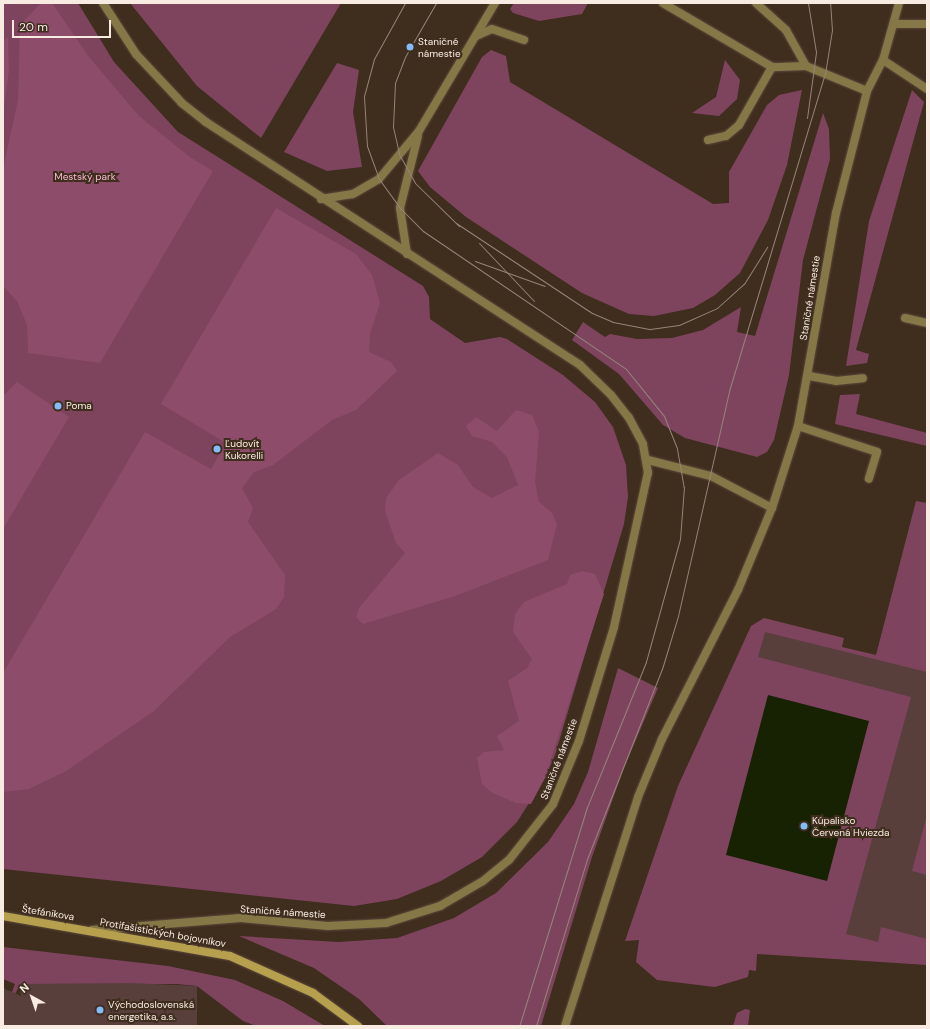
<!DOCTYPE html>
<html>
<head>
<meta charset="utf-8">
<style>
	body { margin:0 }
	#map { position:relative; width:930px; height:1029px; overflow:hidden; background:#3f2d1e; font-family:"DM Sans",sans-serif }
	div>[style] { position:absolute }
	.green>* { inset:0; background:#7e445e }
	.forest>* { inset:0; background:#8d4c69 }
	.water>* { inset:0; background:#162202 }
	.building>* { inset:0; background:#593f3c }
	.roads { filter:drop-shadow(0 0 1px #5d4c3d) drop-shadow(0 0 1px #5d4c3d) }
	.lane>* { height:8px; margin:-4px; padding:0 4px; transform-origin:4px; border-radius:4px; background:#867747 }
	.street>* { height:8px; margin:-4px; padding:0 4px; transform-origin:4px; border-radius:4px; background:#867747 }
	.secondary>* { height:8px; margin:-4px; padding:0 4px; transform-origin:4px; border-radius:4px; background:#b69f4d }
	.tram>* { height:1px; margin:-0.5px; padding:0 0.5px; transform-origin:0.5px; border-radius:0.5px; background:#958579 }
	.dots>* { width:11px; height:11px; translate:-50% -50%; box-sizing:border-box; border:2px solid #3f2d1e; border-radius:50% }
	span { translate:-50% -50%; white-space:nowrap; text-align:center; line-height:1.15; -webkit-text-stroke:4px #3f2d1e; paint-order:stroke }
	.poi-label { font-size:10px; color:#f8ece2 }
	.left { translate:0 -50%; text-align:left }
	.park-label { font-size:10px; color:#f9bdd5 }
	.street-label { font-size:10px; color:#f8ece2 }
	.frame { position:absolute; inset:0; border:4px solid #f8ece2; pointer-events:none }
	.north { position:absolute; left:12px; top:977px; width:40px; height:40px; -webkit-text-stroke:3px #3f2d1e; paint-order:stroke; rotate:320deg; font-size:11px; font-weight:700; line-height:16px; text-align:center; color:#f8ece2 }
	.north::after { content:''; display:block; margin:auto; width:14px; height:18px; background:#f8ece2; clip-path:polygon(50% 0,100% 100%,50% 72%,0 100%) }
	.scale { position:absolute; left:12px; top:20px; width:99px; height:18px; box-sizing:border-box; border:2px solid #f8ece2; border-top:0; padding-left:5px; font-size:12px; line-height:14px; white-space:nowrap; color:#f8ece2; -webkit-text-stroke:3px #3f2d1e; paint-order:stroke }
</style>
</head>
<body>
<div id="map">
	<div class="green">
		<i style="clip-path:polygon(3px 3px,78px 3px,114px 62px,178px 132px,423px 286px,429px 297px,430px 319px,465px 343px,500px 337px,507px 339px,563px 375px,595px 402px,613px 427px,626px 465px,628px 497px,624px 524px,555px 755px,545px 778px,517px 822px,482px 857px,441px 881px,397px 899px,354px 906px,3px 869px)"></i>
		<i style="clip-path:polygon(130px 3px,341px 3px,261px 138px,197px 86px)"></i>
		<i style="clip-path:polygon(514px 3px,588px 3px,582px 14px,539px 21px,513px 13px,510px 9px)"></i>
		<i style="clip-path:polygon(491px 50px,506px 56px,510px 82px,713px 204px,729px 203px,729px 172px,767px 105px,779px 95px,802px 90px,787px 165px,768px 220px,740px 273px,715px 295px,693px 308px,654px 316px,629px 314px,582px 293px,466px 217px,430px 187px,418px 171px,482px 57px)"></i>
		<i style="clip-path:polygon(725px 60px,740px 80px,737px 99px,719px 116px,692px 113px,716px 97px)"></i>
		<i style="clip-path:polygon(337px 63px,359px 70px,353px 112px,362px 167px,327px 171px,284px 152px)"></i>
		<i style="clip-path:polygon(912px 90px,924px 102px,856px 350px,869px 354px,867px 363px,846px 366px,869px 221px)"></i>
		<i style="clip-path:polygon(823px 113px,829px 129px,830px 159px,803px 260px,789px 375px,774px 440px,767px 452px,757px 457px,685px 438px,663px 425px,619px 374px,572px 340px,583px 322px,605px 337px,610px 334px,637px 339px,672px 338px,703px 330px,741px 307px,737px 332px,755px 336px)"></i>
		<i style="clip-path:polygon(860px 394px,856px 414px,927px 433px,927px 446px,835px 424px,840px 395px)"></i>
		<i style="clip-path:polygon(916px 501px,927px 503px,927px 965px,757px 954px,756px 971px,749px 970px,748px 977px,715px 987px,657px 980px,636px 962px,639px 940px,625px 941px,678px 786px,751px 626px,764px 618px,844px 638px,842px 647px,876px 655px)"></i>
		<i style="clip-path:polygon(618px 668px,658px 688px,624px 768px,592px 857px,541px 1026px,387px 1026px,359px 999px,314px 968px,239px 936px,339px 942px,397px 938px,454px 918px,496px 893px,548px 842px,574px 804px,588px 772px)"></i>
		<i style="clip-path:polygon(3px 947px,168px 966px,235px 980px,283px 1001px,325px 1026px,256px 1026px,243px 1021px,197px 986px,177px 984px,20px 984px,15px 994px,12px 992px,15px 984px,3px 979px)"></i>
		<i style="clip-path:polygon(745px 1009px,750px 1010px,748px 1026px,733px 1026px,737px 1013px)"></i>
	</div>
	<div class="forest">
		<i style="clip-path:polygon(41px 3px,52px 3px,89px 57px,139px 116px,191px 158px,213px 171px,100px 363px,28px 353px,27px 325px,17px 301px,3px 286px,3px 169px,18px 100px,20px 25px)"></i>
		<i style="clip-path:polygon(8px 37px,9px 70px,3px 115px,3px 42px)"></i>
		<i style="clip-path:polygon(276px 208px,356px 254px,372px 275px,380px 303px,370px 334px,369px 352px,391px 362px,397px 371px,356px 410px,332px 420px,273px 465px,254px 472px,242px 488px,253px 508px,248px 522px,285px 575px,284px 597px,276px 609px,230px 637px,154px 711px,66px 771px,29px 789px,3px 792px,3px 673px,145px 432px,211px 469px,226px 443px,161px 404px)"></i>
		<i style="clip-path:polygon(17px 382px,69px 417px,3px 529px,3px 396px)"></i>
		<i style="clip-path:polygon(516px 410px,532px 415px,539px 432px,535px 482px,539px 502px,552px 513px,557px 524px,548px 560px,455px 596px,363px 624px,356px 617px,359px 608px,405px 553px,396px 543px,385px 511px,386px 498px,399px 480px,438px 453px,458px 465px,473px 487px,492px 498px,518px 485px,507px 457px,492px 442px,472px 436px,466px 426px,476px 417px,497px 431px)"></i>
		<i style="clip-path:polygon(582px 571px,595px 574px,604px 594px,545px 778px,531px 804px,516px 803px,491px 792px,482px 784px,477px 758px,484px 752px,504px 750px,497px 736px,519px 721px,508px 681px,527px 668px,532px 659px,513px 632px,515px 614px,524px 602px,567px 584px,570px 575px)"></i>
	</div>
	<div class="water">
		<i style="clip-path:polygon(768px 695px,869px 721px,827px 881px,726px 855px)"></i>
	</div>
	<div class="building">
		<i style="clip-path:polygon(765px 632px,927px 672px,927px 815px,912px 871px,927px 875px,927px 939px,881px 927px,878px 942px,846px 934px,911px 697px,758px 657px)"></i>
		<i style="clip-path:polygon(131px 983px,197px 986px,197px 1026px,3px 1026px,3px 988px,21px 996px,19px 984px)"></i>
	</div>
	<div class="roads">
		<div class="lane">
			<i style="left:895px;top:24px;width:32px"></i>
			<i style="left:476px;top:36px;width:17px;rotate:-24deg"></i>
			<i style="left:492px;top:29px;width:34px;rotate:19deg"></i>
			<i style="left:883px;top:60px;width:53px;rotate:33.4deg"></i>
			<i style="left:867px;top:91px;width:35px;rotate:-63deg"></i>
			<i style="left:883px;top:60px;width:59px;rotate:-74.3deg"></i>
			<i style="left:708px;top:140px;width:18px;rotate:-13deg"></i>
			<i style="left:726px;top:136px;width:17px;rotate:-40deg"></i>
			<i style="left:739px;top:125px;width:67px;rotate:-60.4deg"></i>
			<i style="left:905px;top:318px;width:23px;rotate:13deg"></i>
			<i style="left:809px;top:376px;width:27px;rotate:10deg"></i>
			<i style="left:836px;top:381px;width:27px;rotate:-6deg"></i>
			<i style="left:798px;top:426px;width:83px;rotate:18.2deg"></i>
			<i style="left:877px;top:452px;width:28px;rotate:107deg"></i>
		</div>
		<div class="street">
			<i style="left:756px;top:3px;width:40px;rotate:42deg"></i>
			<i style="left:786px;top:30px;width:41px;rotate:60.9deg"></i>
			<i style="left:321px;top:199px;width:32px;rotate:-9deg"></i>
			<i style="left:353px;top:194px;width:30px;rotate:-30deg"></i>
			<i style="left:379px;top:179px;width:62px;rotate:-50.2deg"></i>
			<i style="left:419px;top:131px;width:149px;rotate:-59.3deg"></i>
			<i style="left:407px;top:254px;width:47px;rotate:-98.7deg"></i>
			<i style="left:400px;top:208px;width:74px;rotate:-76deg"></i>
			<i style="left:648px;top:460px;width:65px;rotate:14.3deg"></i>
			<i style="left:711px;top:476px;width:69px;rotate:27.7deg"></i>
			<i style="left:92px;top:930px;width:149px;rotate:-4.6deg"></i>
			<i style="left:241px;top:918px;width:87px;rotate:5.3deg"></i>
			<i style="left:328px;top:926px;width:58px;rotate:-3deg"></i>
			<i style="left:386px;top:923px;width:57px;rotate:-17.5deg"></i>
			<i style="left:440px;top:906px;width:50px;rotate:-30.2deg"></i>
			<i style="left:483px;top:881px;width:33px;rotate:-39deg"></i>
			<i style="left:509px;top:860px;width:71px;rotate:-51.8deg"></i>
			<i style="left:553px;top:804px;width:68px;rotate:-67.6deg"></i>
			<i style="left:579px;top:741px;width:119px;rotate:-72.9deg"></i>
			<i style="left:614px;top:627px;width:158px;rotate:-77.6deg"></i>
			<i style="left:648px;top:473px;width:29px;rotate:-100deg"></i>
			<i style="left:643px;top:444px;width:30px;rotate:-118deg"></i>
			<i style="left:629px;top:418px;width:29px;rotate:-128deg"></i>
			<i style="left:611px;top:395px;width:43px;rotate:-135.9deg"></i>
			<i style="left:580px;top:365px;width:446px;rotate:-147deg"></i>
			<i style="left:206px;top:122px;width:31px;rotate:-142deg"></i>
			<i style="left:182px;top:103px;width:67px;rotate:-133.2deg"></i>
			<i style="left:136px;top:54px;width:61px;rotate:-122.9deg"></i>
			<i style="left:565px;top:1026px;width:240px;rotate:-72.3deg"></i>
			<i style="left:638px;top:797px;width:63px;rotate:-67.5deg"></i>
			<i style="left:662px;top:739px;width:167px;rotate:-63deg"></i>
			<i style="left:738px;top:590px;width:89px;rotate:-67.5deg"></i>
			<i style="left:772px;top:508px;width:86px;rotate:-72.4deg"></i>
			<i style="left:798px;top:426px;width:216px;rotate:-79.9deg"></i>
			<i style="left:836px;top:213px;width:126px;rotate:-75.7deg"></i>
			<i style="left:867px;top:91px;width:66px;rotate:-157.7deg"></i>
			<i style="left:806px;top:66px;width:34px;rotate:178deg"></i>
			<i style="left:772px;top:67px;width:126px;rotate:-149.6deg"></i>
		</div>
		<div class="secondary">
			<i style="left:3px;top:916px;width:230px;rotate:10deg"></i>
			<i style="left:230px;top:956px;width:91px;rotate:24deg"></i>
			<i style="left:313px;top:993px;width:56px;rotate:36.3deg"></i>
		</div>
	</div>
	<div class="tram">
		<i style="left:405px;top:3px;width:64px;rotate:119deg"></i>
		<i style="left:374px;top:59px;width:39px;rotate:105deg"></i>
		<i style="left:364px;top:97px;width:49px;rotate:86.5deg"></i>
		<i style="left:367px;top:146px;width:35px;rotate:70deg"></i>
		<i style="left:379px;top:179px;width:36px;rotate:54deg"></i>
		<i style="left:400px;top:208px;width:33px;rotate:45deg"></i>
		<i style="left:423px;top:231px;width:245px;rotate:34.2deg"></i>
		<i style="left:626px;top:369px;width:60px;rotate:51deg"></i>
		<i style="left:664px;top:416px;width:35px;rotate:68deg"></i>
		<i style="left:677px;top:449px;width:39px;rotate:80deg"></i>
		<i style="left:684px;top:487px;width:52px;rotate:94.4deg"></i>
		<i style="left:680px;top:539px;width:128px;rotate:105.5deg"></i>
		<i style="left:646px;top:662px;width:157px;rotate:112.1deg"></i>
		<i style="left:587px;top:807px;width:229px;rotate:107.2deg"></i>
		<i style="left:436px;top:3px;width:62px;rotate:119.9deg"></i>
		<i style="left:405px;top:57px;width:28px;rotate:111deg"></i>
		<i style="left:395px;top:83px;width:44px;rotate:92.6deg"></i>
		<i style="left:393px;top:127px;width:28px;rotate:77deg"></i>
		<i style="left:399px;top:154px;width:33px;rotate:61deg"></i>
		<i style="left:415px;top:183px;width:62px;rotate:44.3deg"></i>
		<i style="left:807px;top:118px;width:67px;rotate:-82.2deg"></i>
		<i style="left:816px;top:52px;width:50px;rotate:-99.3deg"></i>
		<i style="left:456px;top:223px;width:163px;rotate:33.5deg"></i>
		<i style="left:592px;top:313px;width:23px;rotate:23deg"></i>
		<i style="left:613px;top:322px;width:38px;rotate:11deg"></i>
		<i style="left:650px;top:329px;width:29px;rotate:-8deg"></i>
		<i style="left:679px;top:325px;width:42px;rotate:-24.1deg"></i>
		<i style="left:717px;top:308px;width:36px;rotate:-42deg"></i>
		<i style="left:744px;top:284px;width:44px;rotate:-58.1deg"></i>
		<i style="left:479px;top:243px;width:80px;rotate:46.5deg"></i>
		<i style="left:475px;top:261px;width:74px;rotate:19.7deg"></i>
		<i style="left:536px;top:1026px;width:175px;rotate:-73deg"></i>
		<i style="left:587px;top:859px;width:204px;rotate:-68.5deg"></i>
		<i style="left:662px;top:669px;width:55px;rotate:-73.2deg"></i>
		<i style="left:678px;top:616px;width:231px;rotate:-77.2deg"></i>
		<i style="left:729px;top:391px;width:331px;rotate:-73.2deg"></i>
		<i style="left:825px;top:74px;width:45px;rotate:-81deg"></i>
		<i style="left:832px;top:30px;width:27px;rotate:-94deg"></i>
	</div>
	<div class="dots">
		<i style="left:410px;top:47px;background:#84bcfb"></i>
		<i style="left:58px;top:406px;background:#84bcfb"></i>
		<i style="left:217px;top:449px;background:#84bcfb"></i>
		<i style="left:804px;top:826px;background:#84bcfb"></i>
		<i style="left:100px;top:1010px;background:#84bcfb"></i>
	</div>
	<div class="poi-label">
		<span class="left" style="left:418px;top:47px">Staničné<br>námestie</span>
		<span class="left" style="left:66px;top:406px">Poma</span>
		<span class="left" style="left:225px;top:449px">Ľudovít<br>Kukorelli</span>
		<span class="left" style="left:812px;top:826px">Kúpalisko<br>Červená Hviezda</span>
		<span class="left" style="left:108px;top:1010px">Východoslovenská<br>energetika, a.s.</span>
	</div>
	<div class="park-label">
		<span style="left:85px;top:177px">Mestský park</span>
	</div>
	<div class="street-label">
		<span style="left:810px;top:298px;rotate:-81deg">Staničné námestie</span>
		<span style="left:559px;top:759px;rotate:-69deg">Staničné námestie</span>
		<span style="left:283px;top:912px;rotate:4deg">Staničné námestie</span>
		<span style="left:48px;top:913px;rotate:9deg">Štefánikova</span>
		<span style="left:163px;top:933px;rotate:10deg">Protifašistických bojovníkov</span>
	</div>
	<div class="frame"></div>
	<div class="north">N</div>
	<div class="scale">20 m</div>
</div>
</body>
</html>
